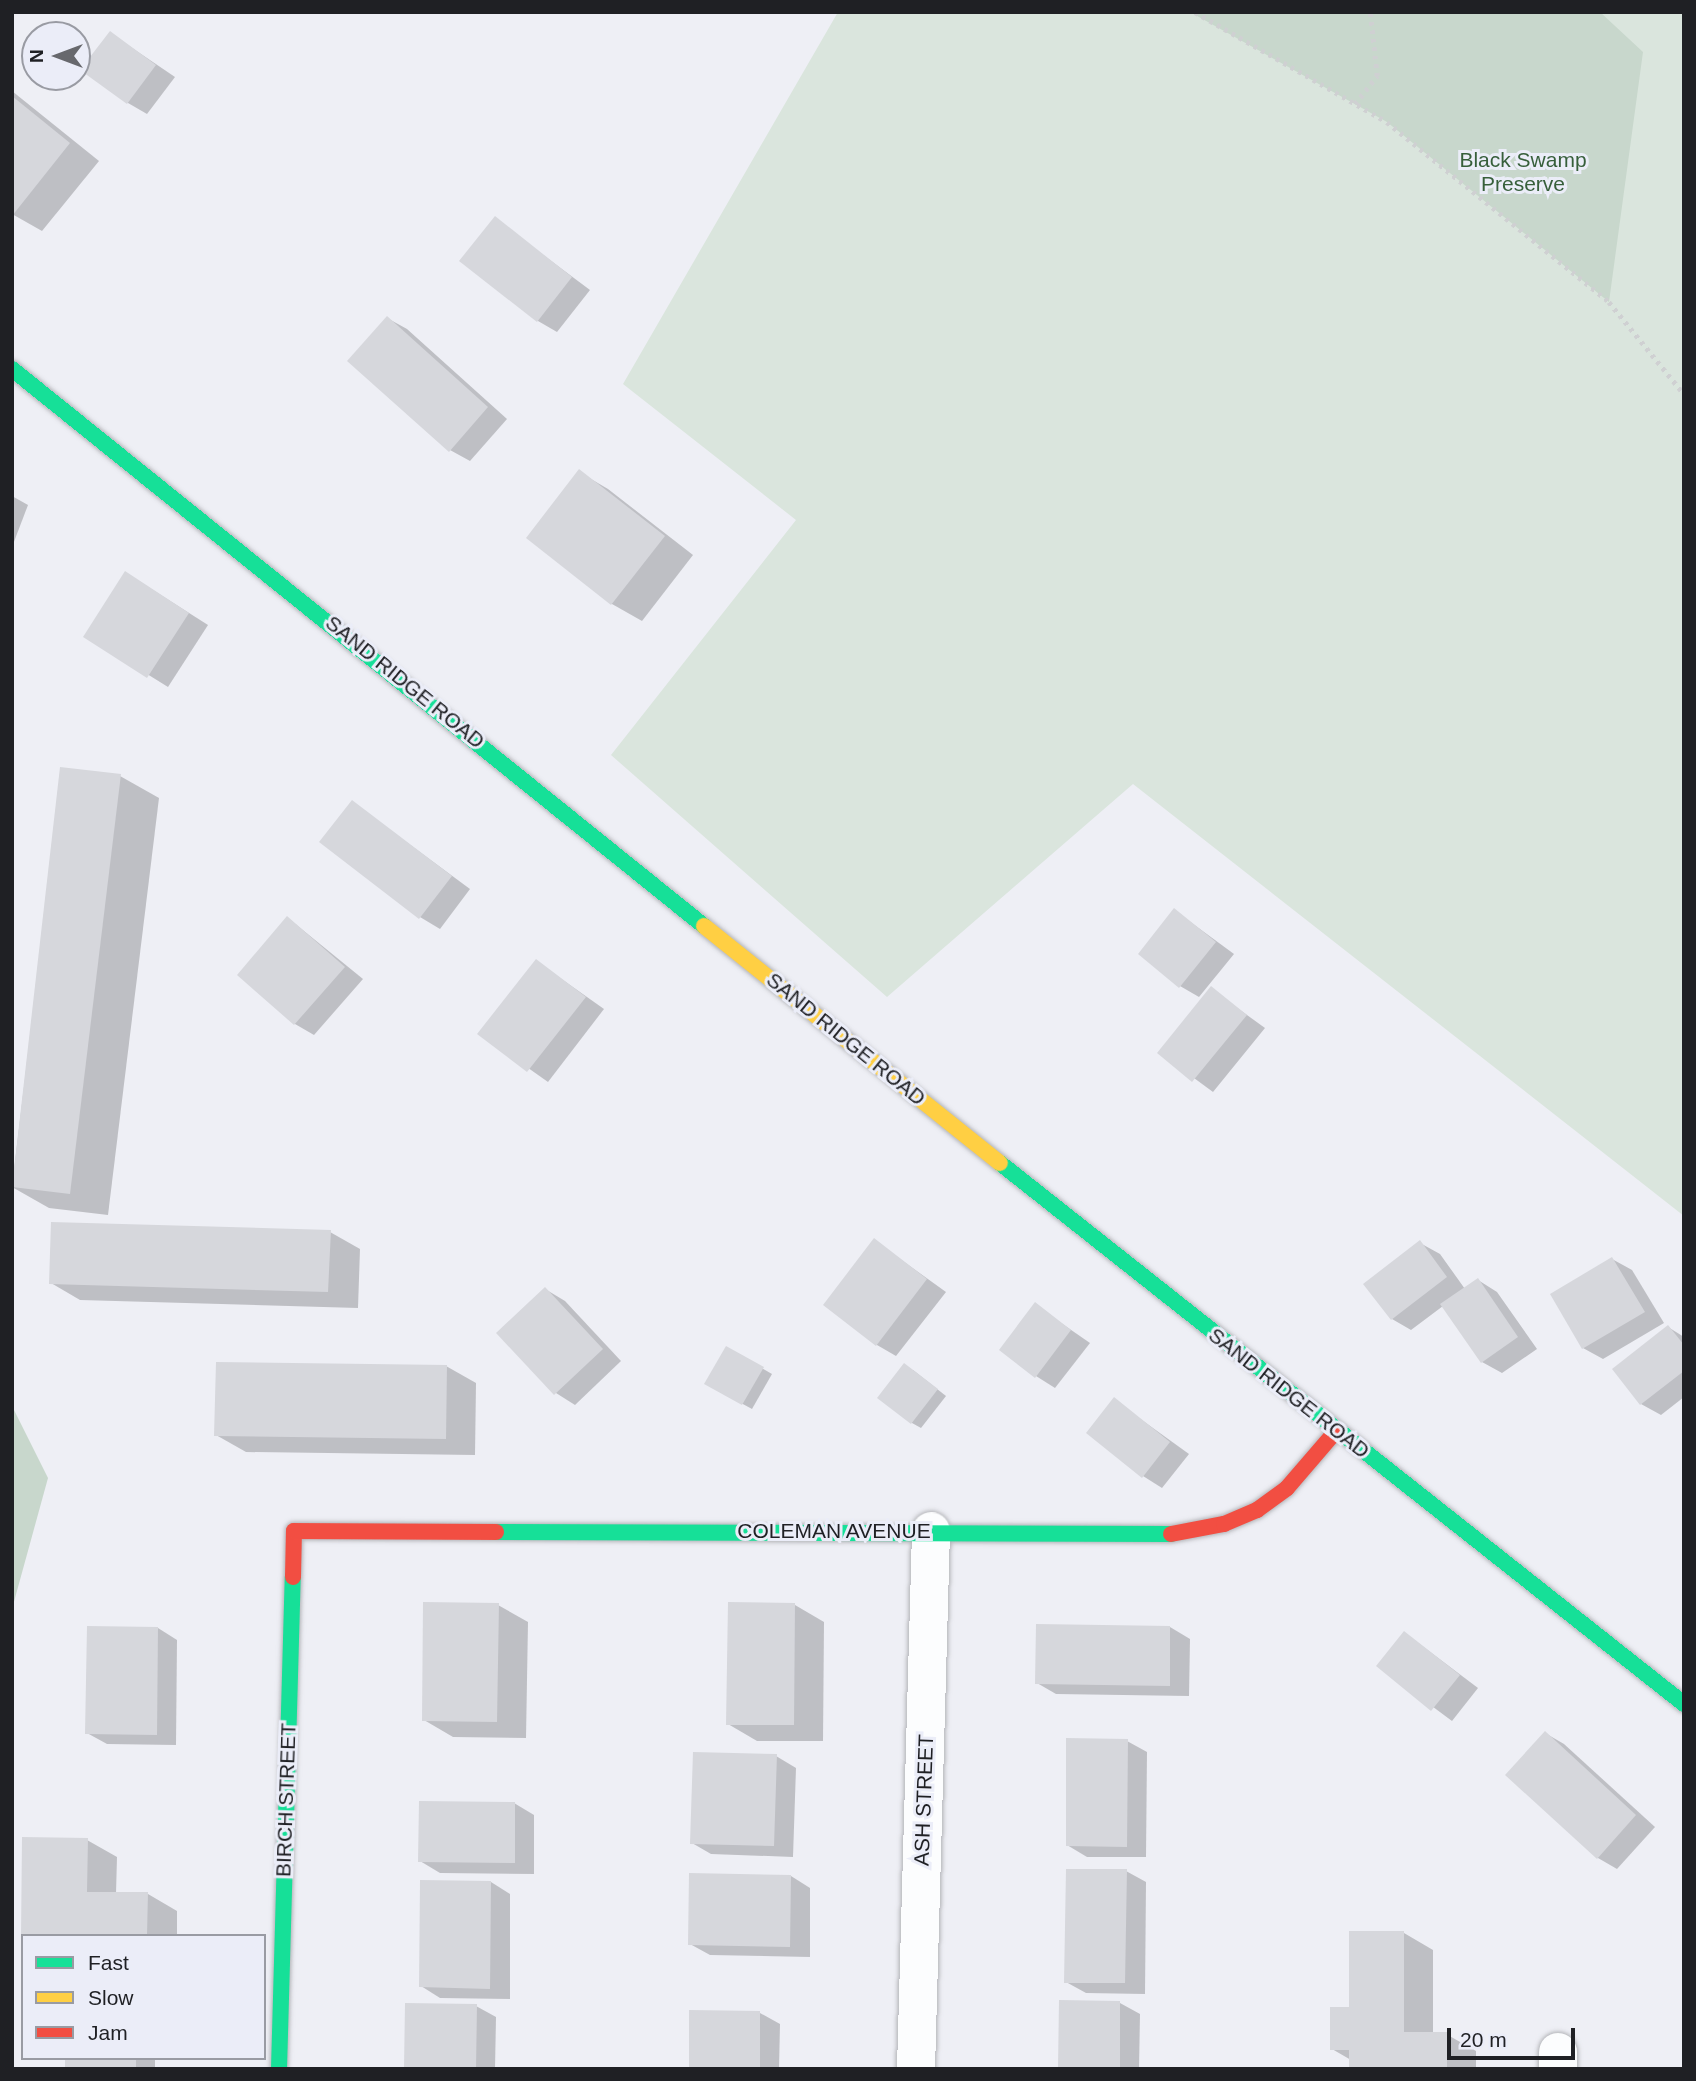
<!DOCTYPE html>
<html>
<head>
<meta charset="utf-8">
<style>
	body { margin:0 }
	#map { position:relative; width:1696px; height:2081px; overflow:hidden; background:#eeeff5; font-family:Arial,sans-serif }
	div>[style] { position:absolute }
	.green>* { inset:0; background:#dae5dd }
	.forest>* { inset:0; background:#c8d7cc }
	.shadow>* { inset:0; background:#0003 }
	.building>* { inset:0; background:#d6d7dc }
	.path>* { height:4.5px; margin-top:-2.25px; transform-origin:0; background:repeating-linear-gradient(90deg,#cfd0d2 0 3.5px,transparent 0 8.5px) }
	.roads { filter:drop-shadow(0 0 2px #b4b5b9) drop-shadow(0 0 2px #b4b5b9) }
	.street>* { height:38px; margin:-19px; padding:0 19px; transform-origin:19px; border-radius:19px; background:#fcfdfe }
	.fast>* { height:16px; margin:-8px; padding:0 8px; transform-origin:8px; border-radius:8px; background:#16e098 }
	.slow>* { height:16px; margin:-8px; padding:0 8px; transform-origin:8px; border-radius:8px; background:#ffcf43 }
	.jam>* { height:16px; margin:-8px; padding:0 8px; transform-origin:8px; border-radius:8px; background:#f24e42 }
	span { translate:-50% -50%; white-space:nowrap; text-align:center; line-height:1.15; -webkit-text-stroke:6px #ebedf8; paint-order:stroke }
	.park-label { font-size:21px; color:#375f3b }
	.street-label { font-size:21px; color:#1f2024 }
	.frame { position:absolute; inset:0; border:14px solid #1f2024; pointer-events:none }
	.legend { position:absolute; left:21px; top:1934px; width:245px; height:126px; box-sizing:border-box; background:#ebedf8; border:2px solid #999ba3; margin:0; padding:9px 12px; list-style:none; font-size:21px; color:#1f2024 }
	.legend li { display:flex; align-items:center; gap:14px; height:35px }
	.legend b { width:35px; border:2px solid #999ba3 }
	.north { position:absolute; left:21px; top:21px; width:70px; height:70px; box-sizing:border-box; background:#ebedf8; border:2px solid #999ba3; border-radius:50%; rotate:270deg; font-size:19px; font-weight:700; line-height:28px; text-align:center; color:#1f2024 }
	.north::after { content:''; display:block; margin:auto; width:24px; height:32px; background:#67686d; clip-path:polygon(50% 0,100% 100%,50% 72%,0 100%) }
	.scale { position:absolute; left:1447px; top:2028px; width:128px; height:32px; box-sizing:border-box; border:4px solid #1f2024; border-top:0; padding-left:9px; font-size:21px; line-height:24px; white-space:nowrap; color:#1f2024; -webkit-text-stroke:5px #ebedf8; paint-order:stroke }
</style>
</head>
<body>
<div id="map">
	<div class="green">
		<i style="clip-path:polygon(838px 12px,1684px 12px,1684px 1216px,1133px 784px,887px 997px,611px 755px,796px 520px,623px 384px)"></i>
	</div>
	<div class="forest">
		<i style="clip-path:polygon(1190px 12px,1600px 12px,1643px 52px,1609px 302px,1387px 122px)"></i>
		<i style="clip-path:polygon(12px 1406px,48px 1478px,12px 1609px)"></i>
	</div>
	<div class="shadow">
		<i style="clip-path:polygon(110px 33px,175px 77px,147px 114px,128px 103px)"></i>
		<i style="clip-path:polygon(12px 91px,99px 161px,42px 231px,12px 214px)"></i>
		<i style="clip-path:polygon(495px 219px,590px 290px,557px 332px,538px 321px)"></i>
		<i style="clip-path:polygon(387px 318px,407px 329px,507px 419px,470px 461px,450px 450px)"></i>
		<i style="clip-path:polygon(579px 472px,608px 489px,693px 555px,642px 621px,612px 604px,528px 538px)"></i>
		<i style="clip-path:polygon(12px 496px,28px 505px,12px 547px)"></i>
		<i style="clip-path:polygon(145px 585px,208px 625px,168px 687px,86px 636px)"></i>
		<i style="clip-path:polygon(62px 769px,120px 776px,159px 798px,108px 1215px,49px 1208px,12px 1187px)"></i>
		<i style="clip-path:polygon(352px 802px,470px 889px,440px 929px,420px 917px)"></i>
		<i style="clip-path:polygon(1174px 910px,1234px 954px,1199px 997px,1180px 986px)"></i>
		<i style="clip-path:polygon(288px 918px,363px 979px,314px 1035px,295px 1024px)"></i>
		<i style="clip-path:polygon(536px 961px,604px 1009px,548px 1082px,480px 1034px)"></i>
		<i style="clip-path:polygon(1211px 989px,1265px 1028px,1213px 1092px,1160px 1053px)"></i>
		<i style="clip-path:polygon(330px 1232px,360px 1249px,358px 1308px,80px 1300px,51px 1283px)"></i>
		<i style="clip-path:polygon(875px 1241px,946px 1292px,896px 1356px,877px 1345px)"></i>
		<i style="clip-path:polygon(1420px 1243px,1440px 1254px,1465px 1289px,1478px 1280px,1497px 1292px,1537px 1349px,1502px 1373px,1482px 1362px,1443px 1306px,1411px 1330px,1392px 1319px)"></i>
		<i style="clip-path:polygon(1612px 1259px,1632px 1270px,1664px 1323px,1603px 1359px,1583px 1348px)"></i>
		<i style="clip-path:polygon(545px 1289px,565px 1301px,621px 1361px,575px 1405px,556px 1393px)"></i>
		<i style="clip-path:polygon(1035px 1305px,1090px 1343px,1055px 1388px,1036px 1376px)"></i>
		<i style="clip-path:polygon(1668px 1327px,1684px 1337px,1684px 1397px,1661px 1415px,1641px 1404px)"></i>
		<i style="clip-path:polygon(726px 1348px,772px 1374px,752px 1409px,706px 1384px)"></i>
		<i style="clip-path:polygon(446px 1366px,476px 1383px,475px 1455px,246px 1452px,216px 1435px)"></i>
		<i style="clip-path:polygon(913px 1370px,946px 1396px,921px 1428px,912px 1423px)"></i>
		<i style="clip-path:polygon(1114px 1400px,1189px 1454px,1162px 1488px,1143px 1476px)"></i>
		<i style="clip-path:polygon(498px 1605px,528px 1622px,526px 1738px,453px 1737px,424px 1720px)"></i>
		<i style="clip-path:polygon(795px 1605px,824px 1622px,823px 1741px,757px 1741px,728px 1724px)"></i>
		<i style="clip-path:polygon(1170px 1627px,1190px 1639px,1189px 1696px,1056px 1694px,1037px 1683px)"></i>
		<i style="clip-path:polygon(158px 1628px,177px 1640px,176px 1745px,107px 1744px,87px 1733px)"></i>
		<i style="clip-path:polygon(1405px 1633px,1478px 1688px,1452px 1721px,1378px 1666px)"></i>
		<i style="clip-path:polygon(1545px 1733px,1564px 1744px,1655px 1827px,1617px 1869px,1598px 1858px)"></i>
		<i style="clip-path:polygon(1127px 1741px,1147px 1752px,1146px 1857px,1087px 1857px,1067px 1845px)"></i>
		<i style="clip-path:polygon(776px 1756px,796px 1768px,793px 1857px,711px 1854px,692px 1843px)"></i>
		<i style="clip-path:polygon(514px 1803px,534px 1815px,534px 1874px,440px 1873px,420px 1861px)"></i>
		<i style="clip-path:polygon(87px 1840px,117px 1857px,116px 1894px,148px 1894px,177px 1911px,177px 1936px,23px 1936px)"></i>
		<i style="clip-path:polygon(1126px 1871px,1146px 1882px,1145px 1994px,1086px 1993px,1066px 1982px)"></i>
		<i style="clip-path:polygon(791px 1876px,810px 1888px,810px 1957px,710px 1955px,690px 1944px)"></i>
		<i style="clip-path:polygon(491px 1882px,510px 1894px,510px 1999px,440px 1998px,421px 1986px)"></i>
		<i style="clip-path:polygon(1404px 1933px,1433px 1950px,1433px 2034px,1446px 2034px,1476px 2051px,1476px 2069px,1351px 2069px,1351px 2060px,1332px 2049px,1351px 2009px)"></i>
		<i style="clip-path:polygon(1120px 2003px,1140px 2014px,1139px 2069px,1060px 2069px)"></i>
		<i style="clip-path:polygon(476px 2006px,496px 2017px,495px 2069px,406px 2069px)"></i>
		<i style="clip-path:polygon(760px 2013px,780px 2024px,779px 2069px,691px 2069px)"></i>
		<i style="clip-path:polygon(66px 2058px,155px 2058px,155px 2069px,66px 2069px)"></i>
	</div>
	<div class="building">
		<i style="clip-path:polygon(110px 31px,156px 65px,127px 104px,80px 70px)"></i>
		<i style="clip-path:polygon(12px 96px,70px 143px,12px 216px)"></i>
		<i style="clip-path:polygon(495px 216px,572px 277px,537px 322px,459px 261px)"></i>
		<i style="clip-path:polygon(387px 316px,488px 407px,449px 452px,347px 361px)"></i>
		<i style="clip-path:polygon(579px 469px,665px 536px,611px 605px,526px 538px)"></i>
		<i style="clip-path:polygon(125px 571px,189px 613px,147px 678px,83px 637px)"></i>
		<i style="clip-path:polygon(60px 767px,121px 774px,70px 1194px,12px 1187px)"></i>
		<i style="clip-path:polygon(352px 800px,452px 876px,419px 919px,319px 842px)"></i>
		<i style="clip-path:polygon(1174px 908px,1216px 942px,1179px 988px,1138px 954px)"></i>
		<i style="clip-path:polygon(287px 916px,345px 967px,294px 1025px,237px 975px)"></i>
		<i style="clip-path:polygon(536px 959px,586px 997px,527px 1072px,477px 1034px)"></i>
		<i style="clip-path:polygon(1211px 986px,1247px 1015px,1192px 1082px,1157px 1053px)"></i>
		<i style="clip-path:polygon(51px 1222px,331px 1230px,328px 1292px,49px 1284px)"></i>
		<i style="clip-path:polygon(874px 1238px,927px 1279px,876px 1346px,823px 1305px)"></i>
		<i style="clip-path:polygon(1420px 1240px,1447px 1277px,1391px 1320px,1363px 1284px)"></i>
		<i style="clip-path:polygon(1612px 1257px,1645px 1312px,1582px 1349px,1550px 1294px)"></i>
		<i style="clip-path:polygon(1478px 1278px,1518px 1337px,1481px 1363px,1440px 1304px)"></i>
		<i style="clip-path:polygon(545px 1287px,603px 1349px,554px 1395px,496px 1333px)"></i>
		<i style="clip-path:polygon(1035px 1302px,1071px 1330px,1035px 1378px,999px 1350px)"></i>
		<i style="clip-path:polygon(1668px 1325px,1684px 1345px,1684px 1371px,1640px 1405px,1612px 1369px)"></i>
		<i style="clip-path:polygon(726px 1346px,764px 1367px,742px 1405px,704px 1384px)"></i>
		<i style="clip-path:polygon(216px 1362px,447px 1365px,446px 1439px,214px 1436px)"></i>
		<i style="clip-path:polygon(904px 1363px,938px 1389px,911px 1424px,877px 1398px)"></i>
		<i style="clip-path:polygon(1114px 1397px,1170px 1442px,1142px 1478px,1086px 1433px)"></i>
		<i style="clip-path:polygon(423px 1602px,499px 1603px,497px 1722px,422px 1721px)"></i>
		<i style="clip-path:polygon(728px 1602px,795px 1603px,794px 1725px,726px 1725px)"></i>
		<i style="clip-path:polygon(1036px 1624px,1170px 1626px,1170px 1686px,1035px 1684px)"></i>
		<i style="clip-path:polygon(87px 1626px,158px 1627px,157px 1735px,85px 1734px)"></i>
		<i style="clip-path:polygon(1404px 1631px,1460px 1675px,1431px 1711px,1376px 1666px)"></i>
		<i style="clip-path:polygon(1545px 1731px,1636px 1815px,1597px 1859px,1505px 1775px)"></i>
		<i style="clip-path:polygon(1066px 1738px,1128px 1739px,1127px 1847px,1066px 1846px)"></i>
		<i style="clip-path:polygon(693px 1752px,777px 1754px,774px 1846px,690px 1844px)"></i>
		<i style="clip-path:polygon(419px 1801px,515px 1802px,515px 1863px,418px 1862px)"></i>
		<i style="clip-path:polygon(22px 1837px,88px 1838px,87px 1892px,148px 1892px,147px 1936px,21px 1936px)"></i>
		<i style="clip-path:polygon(1066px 1869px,1127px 1869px,1125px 1983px,1064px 1983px)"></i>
		<i style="clip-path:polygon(689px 1873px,791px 1875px,790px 1947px,688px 1945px)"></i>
		<i style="clip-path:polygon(420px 1880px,491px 1881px,490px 1989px,419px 1987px)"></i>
		<i style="clip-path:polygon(1349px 1931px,1404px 1931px,1404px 2032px,1447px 2032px,1447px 2069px,1349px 2069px,1349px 2050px,1330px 2050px,1330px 2007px,1349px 2007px)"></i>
		<i style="clip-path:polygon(1059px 2000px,1120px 2001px,1120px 2069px,1058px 2069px)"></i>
		<i style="clip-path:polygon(405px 2003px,477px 2004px,476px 2069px,404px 2069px)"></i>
		<i style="clip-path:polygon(689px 2010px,760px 2011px,760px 2069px,689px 2069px)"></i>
		<i style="clip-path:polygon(65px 2058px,136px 2058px,136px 2069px,65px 2069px)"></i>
	</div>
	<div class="path">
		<i style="left:1195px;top:12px;width:221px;rotate:29.8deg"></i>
		<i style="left:1387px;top:122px;width:286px;rotate:39deg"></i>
		<i style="left:1609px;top:302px;width:119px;rotate:50.8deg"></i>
		<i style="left:1355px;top:104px;width:36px;rotate:-52deg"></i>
		<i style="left:1377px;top:76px;width:64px;rotate:-96.2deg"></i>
	</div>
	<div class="roads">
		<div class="street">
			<i style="left:1558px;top:2052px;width:17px;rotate:90deg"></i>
			<i style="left:916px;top:2069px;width:538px;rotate:-88.4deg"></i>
		</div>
		<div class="fast">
			<i style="left:12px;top:369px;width:888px;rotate:38.83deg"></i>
			<i style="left:1000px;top:1163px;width:872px;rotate:38.34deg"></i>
			<i style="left:496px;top:1532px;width:675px;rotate:0.17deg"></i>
			<i style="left:279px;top:2069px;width:492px;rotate:-88.4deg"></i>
		</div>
		<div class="slow">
			<i style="left:704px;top:926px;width:379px;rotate:38.7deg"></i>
		</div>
		<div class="jam">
			<i style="left:1171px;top:1534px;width:54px;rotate:-10.7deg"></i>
			<i style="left:1224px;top:1524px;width:36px;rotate:-23deg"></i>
			<i style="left:1257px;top:1510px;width:37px;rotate:-36deg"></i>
			<i style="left:1287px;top:1488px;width:75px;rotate:-49.3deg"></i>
			<i style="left:293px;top:1577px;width:46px;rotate:-88.8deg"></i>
			<i style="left:294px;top:1531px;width:202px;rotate:0.3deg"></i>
		</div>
	</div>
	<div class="park-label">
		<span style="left:1523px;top:172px">Black Swamp<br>Preserve</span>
	</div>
	<div class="street-label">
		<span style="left:405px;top:682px;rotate:39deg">SAND RIDGE ROAD</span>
		<span style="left:846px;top:1039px;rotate:39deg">SAND RIDGE ROAD</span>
		<span style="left:1289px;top:1393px;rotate:38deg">SAND RIDGE ROAD</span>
		<span style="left:834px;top:1531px">COLEMAN AVENUE</span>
		<span style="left:286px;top:1800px;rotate:-88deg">BIRCH STREET</span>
		<span style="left:924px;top:1800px;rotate:-88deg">ASH STREET</span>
	</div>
	<div class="frame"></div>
	<ul class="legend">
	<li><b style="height:9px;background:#16e098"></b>Fast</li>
	<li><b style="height:9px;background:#ffcf43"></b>Slow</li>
	<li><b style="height:9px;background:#f24e42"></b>Jam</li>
	</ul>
	<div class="north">N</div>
	<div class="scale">20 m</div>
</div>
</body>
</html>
